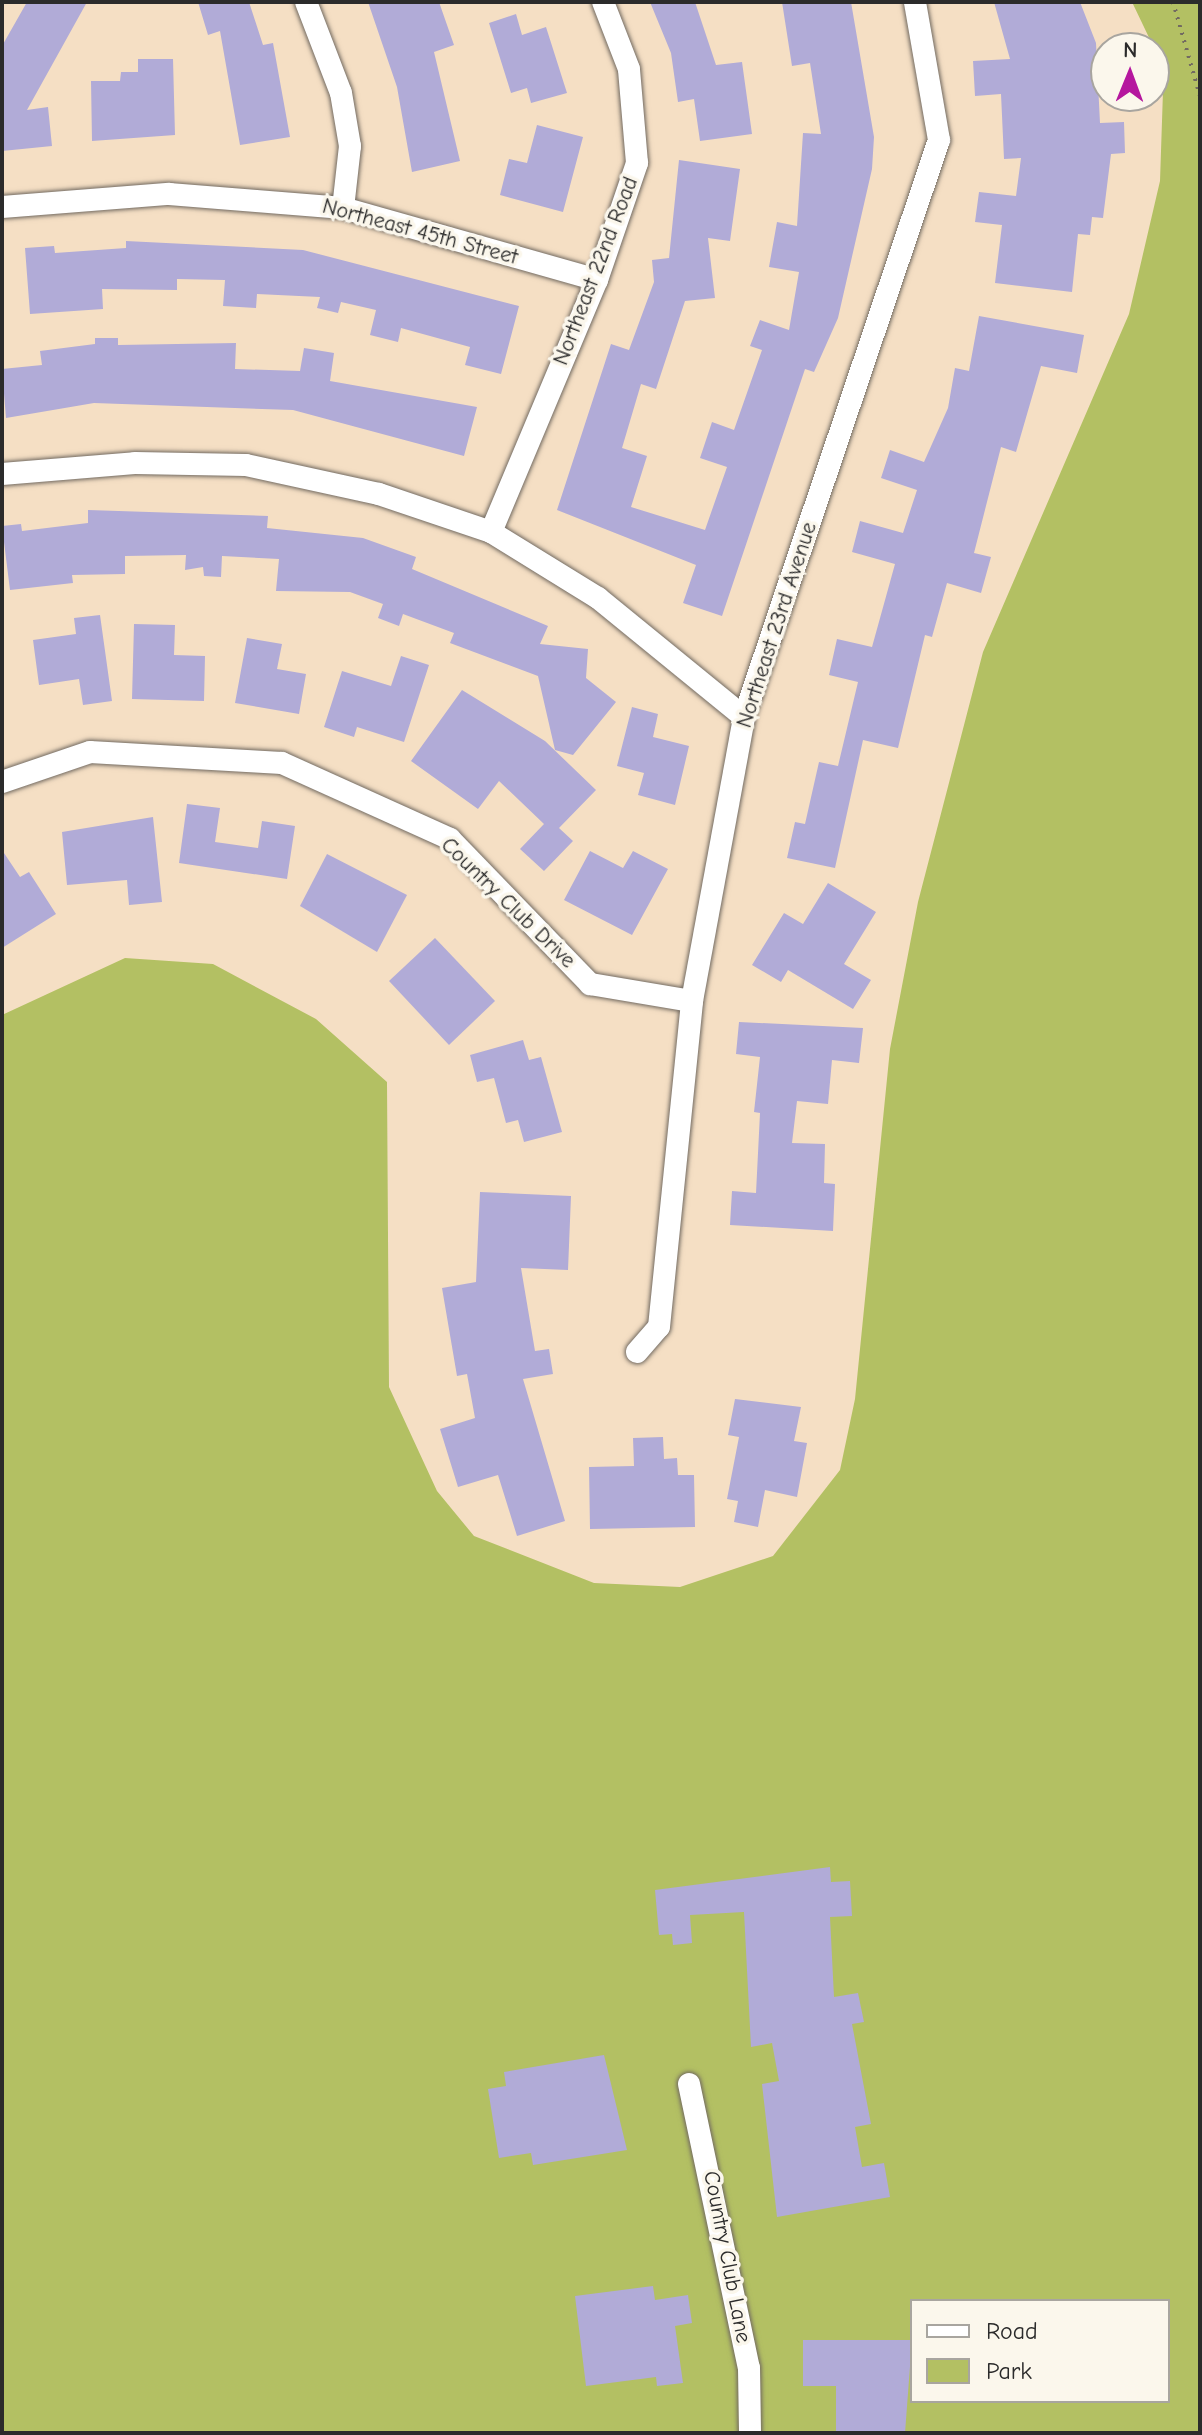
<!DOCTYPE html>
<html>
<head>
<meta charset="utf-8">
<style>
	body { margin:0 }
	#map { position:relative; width:1202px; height:2435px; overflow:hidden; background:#f5dfc4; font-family:"Comic Neue",sans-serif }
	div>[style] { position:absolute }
	.green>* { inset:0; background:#b3c063 }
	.building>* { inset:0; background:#b1abd7 }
	.path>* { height:4px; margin-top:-2px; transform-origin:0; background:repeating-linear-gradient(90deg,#726a61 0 2px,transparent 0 8px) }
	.roads { filter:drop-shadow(0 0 2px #726a61) drop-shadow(0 0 2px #726a61) }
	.minor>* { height:22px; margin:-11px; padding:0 11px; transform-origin:11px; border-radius:11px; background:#fff }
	span { translate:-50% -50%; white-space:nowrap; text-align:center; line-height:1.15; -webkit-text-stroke:7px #fbf7ec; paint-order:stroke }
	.street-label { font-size:22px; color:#2b2b2b }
	.frame { position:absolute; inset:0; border:4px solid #2b2b2b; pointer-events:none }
	.legend { position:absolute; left:910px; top:2299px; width:260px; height:104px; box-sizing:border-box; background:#fbf7ec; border:2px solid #a8a59f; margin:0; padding:10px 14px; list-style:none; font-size:24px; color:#2b2b2b }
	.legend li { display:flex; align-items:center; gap:16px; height:40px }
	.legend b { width:40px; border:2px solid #a8a59f }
	.north { position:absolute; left:1090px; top:32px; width:80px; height:80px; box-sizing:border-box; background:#fbf7ec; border:2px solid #a8a59f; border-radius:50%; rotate:1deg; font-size:22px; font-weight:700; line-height:32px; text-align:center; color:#2b2b2b }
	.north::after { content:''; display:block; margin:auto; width:28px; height:36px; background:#b5179e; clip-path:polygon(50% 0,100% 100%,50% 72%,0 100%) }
</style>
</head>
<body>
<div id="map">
	<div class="green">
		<i style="clip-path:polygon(evenodd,1132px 2px,1200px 2px,1200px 2433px,2px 2433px,2px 1015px,125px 958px,213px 964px,316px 1019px,387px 1082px,389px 1387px,437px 1491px,474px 1536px,594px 1583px,680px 1587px,773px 1556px,840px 1470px,855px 1399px,890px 1049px,918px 902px,983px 652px,1129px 314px,1160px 181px,1163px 91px,1154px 48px,1132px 2px,912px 2301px,1168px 2301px,1168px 2401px,912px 2401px,912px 2301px)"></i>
	</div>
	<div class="building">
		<i style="clip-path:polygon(27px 2px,87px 2px,27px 110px,48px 107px,52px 146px,2px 151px,2px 46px)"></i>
		<i style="clip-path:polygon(198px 2px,249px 2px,263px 45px,273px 43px,290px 137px,240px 145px,220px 31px,208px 35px)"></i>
		<i style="clip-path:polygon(368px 2px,439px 2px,454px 45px,434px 52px,460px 161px,412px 172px,397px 87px)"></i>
		<i style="clip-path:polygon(650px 2px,695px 2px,716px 65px,742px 62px,752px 134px,700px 141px,694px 99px,678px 102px,671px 53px)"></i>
		<i style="clip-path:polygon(782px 2px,851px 2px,874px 137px,872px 169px,838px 318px,814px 372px,805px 369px,722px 616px,683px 603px,696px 565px,557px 510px,611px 344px,629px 350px,654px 282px,652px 260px,669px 258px,679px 160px,740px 169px,730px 241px,708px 238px,715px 298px,685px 301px,656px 389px,641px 384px,622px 448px,647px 456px,631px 507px,705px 530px,727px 467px,700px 458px,712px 422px,734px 430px,762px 350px,750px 346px,760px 320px,789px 330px,799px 272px,769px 267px,777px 222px,797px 226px,803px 133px,821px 134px,810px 63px,792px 66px)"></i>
		<i style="clip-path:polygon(994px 2px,1080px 2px,1096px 43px,1100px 123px,1124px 122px,1125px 153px,1111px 154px,1103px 218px,1092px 217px,1090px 235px,1078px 234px,1072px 292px,995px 283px,1002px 225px,975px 222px,979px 192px,1016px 196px,1021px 158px,1004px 159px,1001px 94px,975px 96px,973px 61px,1010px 59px)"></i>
		<i style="clip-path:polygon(516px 14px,522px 35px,546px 27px,567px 93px,531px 103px,527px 88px,511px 93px,489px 23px)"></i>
		<i style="clip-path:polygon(138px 59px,173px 59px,175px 135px,92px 141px,91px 81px,120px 81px,121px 72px,138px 72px)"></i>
		<i style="clip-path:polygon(537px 125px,583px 137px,563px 212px,500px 195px,509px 159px,527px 163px)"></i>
		<i style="clip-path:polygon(126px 241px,303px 250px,519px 306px,501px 374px,465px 365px,470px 347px,401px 328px,398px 342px,370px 335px,376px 310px,341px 302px,338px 313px,317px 308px,320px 297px,257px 294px,256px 308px,223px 306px,225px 280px,177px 279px,177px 290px,102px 289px,103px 309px,30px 314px,25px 248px,54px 246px,55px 253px,126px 248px)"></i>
		<i style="clip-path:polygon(979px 316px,1084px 335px,1077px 373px,1041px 366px,1016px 452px,1001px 447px,974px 553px,991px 557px,981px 593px,947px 583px,932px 637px,925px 635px,898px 748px,863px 740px,835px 868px,787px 858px,795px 822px,805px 824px,819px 762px,838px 766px,858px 682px,829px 675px,837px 639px,872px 647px,895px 564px,852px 552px,860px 521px,903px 533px,917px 490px,881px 478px,890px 450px,924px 462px,948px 408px,955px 368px,969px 371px)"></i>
		<i style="clip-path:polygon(95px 338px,118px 338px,118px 345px,236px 343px,235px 369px,300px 371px,304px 348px,334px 353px,330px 381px,477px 407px,464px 456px,293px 410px,94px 403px,6px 418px,2px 369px,42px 365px,40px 351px,95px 344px)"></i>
		<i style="clip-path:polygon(88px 510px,268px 516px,267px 528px,363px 538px,416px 557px,412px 569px,548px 626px,540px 644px,588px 649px,586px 678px,616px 702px,573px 755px,555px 750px,538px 676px,450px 643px,454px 633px,403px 614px,399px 626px,378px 618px,383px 604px,350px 592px,276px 591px,279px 559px,222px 556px,221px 577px,204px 576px,203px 567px,185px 570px,186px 555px,125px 556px,125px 574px,72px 575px,73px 583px,10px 590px,2px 526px,21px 524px,22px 531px,88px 523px)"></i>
		<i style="clip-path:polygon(100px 615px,112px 701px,83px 705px,79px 679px,39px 685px,33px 640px,76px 634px,74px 618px)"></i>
		<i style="clip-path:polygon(134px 624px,175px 625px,174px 655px,205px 656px,204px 701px,132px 699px)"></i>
		<i style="clip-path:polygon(247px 638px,282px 644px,277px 669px,306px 674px,299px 714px,235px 703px)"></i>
		<i style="clip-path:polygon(401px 656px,429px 665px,404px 742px,357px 727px,354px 737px,324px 727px,342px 671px,391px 686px)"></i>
		<i style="clip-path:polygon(462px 690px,545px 741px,596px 790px,559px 828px,573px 841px,544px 871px,520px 849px,544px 824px,499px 781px,478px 809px,411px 761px)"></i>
		<i style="clip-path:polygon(632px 707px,658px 714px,653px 737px,689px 746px,675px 805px,638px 795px,644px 773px,617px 766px)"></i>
		<i style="clip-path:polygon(187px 804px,220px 808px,215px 842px,258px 848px,262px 821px,295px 826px,287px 879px,179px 863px)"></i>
		<i style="clip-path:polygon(153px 817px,162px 902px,129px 905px,127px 880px,67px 885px,62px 832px)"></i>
		<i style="clip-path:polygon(2px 850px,20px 877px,29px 872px,56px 914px,2px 948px)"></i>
		<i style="clip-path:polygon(590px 851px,623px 868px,633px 851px,668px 869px,632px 935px,564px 900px)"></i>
		<i style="clip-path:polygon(327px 854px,407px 895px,377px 952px,300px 906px)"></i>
		<i style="clip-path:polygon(828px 883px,876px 912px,844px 964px,871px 980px,853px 1009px,788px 970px,781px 982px,752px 965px,784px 913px,803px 924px)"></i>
		<i style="clip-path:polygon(435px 938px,495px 1001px,449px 1045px,389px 981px)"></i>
		<i style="clip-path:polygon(739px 1022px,863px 1028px,859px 1063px,832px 1060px,828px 1104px,797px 1101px,792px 1143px,825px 1144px,824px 1183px,835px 1184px,833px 1231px,730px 1225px,732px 1191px,756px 1193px,760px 1113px,754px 1112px,760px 1057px,736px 1054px)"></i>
		<i style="clip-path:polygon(523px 1040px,529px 1060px,541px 1057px,562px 1132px,524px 1142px,518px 1120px,506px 1123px,494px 1078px,477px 1082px,470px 1055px)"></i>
		<i style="clip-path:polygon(480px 1192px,571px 1196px,568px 1270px,521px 1268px,535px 1351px,549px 1349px,553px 1374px,523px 1379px,565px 1521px,517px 1536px,498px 1475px,458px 1487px,440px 1429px,475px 1418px,467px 1374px,457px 1376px,442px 1288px,476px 1282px)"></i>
		<i style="clip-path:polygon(735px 1399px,801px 1407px,794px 1441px,807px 1443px,797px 1497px,765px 1490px,758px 1527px,734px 1522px,738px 1501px,727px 1499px,739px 1437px,728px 1435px)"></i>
		<i style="clip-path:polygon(663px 1437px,664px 1459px,677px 1458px,678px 1475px,694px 1475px,695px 1527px,590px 1529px,589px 1467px,634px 1466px,633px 1438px)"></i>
		<i style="clip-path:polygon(830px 1867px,831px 1882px,850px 1881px,852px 1916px,830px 1917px,834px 1997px,858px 1993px,864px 2022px,852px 2024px,871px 2124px,855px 2127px,862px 2167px,884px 2163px,890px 2197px,777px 2217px,762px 2084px,779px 2081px,772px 2043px,751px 2047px,744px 1912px,690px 1915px,692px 1943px,673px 1945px,672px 1934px,659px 1935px,655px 1890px)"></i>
		<i style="clip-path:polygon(604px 2055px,627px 2150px,533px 2165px,531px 2153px,499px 2158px,488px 2089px,506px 2086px,504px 2072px)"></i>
		<i style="clip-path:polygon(653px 2286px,655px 2300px,688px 2295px,692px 2323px,675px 2326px,683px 2383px,657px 2386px,656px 2377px,586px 2386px,575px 2296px)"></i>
		<i style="clip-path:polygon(803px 2340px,912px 2340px,905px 2433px,836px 2433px,836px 2386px,803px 2386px)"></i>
	</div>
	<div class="path">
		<i style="left:1173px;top:2px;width:98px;rotate:74deg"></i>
	</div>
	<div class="roads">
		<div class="minor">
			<i style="left:306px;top:2px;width:97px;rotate:69deg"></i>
			<i style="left:341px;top:93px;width:54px;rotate:80.4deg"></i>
			<i style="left:350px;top:146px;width:62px;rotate:96.4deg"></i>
			<i style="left:2px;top:207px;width:168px;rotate:-4.5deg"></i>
			<i style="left:169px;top:194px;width:175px;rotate:4.6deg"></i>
			<i style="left:343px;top:208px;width:264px;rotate:15.8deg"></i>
			<i style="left:2px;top:474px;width:133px;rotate:-4.7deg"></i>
			<i style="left:135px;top:463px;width:111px;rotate:1deg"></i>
			<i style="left:246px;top:465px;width:136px;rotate:12.3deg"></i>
			<i style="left:379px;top:494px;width:118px;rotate:18.7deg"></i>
			<i style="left:491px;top:532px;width:126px;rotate:31.7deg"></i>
			<i style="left:598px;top:598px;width:188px;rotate:39.2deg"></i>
			<i style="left:491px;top:532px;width:273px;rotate:-67.2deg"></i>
			<i style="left:597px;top:280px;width:124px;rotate:-71.1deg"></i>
			<i style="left:637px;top:163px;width:94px;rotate:-94.9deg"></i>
			<i style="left:629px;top:69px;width:72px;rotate:-111.2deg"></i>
			<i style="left:2px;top:782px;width:93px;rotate:-18.8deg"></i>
			<i style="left:90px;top:752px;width:192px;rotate:3.3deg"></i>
			<i style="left:282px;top:763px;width:184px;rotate:24.3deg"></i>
			<i style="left:450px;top:839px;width:202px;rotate:46deg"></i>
			<i style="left:590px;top:984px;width:103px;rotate:9.5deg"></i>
			<i style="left:637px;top:1352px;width:33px;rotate:-49deg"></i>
			<i style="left:659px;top:1327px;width:328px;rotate:-84.2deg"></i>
			<i style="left:692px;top:1001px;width:289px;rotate:-79.6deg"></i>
			<i style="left:744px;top:717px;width:609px;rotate:-71.33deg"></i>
			<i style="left:939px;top:140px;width:140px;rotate:-99.9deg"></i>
			<i style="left:689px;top:2084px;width:290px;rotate:78.1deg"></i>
			<i style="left:749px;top:2368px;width:65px;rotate:89.1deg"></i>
		</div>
	</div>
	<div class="street-label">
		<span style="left:420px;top:232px;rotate:15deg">Northeast 45th Street</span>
		<span style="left:596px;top:271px;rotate:-69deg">Northeast 22nd Road</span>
		<span style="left:777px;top:625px;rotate:-72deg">Northeast 23rd Avenue</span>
		<span style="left:508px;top:903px;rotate:44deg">Country Club Drive</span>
		<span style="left:727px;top:2257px;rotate:79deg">Country Club Lane</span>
	</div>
	<div class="frame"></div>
	<ul class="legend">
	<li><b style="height:10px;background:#fff"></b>Road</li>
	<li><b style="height:22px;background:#b3c063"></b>Park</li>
	</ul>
	<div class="north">N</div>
</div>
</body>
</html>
